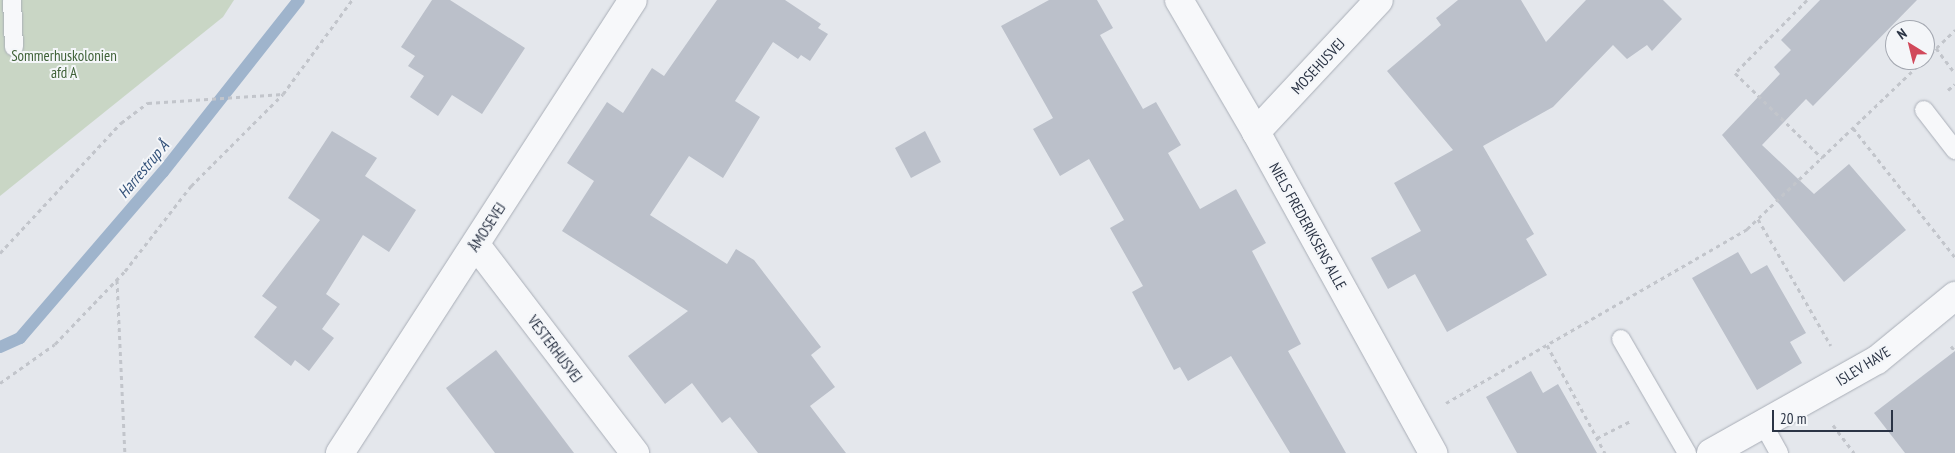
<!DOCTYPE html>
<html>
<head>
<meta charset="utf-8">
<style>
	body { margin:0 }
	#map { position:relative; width:1955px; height:453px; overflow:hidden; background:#e4e7ec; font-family:"PT Sans Narrow",sans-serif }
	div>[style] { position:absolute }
	.green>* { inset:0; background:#c9d6c5 }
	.stream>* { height:12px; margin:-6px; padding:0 6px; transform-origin:6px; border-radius:6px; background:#9fb4cc }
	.building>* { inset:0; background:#bbc0ca }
	.path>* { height:3px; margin-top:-1.5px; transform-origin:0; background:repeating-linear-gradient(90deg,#c2c5cb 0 4px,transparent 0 8px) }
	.roads { filter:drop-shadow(0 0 1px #a9aeb7) drop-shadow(0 0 1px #a9aeb7) }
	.lane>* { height:18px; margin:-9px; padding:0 9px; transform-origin:9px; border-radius:9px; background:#f7f8fa }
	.street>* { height:28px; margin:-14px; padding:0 14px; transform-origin:14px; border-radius:14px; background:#f7f8fa }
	span { translate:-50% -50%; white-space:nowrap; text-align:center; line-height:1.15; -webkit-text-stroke:4px #f4f6f9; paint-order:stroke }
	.park-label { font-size:15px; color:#3f6138 }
	.street-label { font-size:15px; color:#2b3445 }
	.water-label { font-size:16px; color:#34527a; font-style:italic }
	.north { position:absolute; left:1885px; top:20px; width:50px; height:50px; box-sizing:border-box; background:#f4f6f9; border:1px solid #a4a8b1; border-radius:50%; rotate:324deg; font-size:14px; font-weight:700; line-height:20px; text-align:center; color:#2b3445 }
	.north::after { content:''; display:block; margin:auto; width:18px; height:22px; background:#d1495b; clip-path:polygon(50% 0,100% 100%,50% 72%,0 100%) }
	.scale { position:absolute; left:1772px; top:410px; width:121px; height:22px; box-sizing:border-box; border:2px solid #2b3445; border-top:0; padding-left:6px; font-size:15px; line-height:18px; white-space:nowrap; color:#2b3445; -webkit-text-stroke:4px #f4f6f9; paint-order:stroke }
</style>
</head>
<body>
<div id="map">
	<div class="green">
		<i style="clip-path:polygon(0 0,234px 0,223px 17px,0 196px)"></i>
	</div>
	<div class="stream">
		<i style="left:0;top:347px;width:22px;rotate:-24deg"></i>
		<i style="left:20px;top:338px;width:219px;rotate:-49.3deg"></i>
		<i style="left:163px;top:172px;width:219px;rotate:-51.7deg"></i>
	</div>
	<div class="building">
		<i style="clip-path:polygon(432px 0,450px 0,525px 48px,482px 114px,452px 95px,438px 116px,410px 97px,424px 76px,408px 66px,415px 56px,401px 47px)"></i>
		<i style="clip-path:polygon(717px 0,785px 0,821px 24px,818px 28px,828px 34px,810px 61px,801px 55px,798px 59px,773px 42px,735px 101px,760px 117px,723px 178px,689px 156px,650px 215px,727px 264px,736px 249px,754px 260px,821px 347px,811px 355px,835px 387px,810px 406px,846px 453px,758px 453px,730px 417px,722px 423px,692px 383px,665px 404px,628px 356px,688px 311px,562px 231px,594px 181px,567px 163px,607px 102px,623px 113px,652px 68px,664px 76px)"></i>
		<i style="clip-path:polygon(1049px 0,1097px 0,1113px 28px,1100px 35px,1143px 109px,1156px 102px,1181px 145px,1168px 153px,1200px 209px,1236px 189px,1266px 243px,1252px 251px,1301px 344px,1288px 351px,1346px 453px,1290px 453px,1231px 356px,1188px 381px,1180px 367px,1174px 370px,1132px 292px,1143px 286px,1110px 228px,1124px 220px,1089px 159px,1060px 176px,1033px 129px,1053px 118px,1001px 26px)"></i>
		<i style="clip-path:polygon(1458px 0,1521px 0,1546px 42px,1586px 0,1663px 0,1682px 19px,1652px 51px,1647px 45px,1627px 59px,1613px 45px,1553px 107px,1483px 146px,1534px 234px,1526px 239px,1547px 275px,1447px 332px,1415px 274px,1388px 289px,1371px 258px,1421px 231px,1394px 183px,1453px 150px,1387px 71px,1441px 25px,1436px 18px)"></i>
		<i style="clip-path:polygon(1820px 0,1917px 0,1813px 106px,1806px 99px,1762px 145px,1814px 194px,1849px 164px,1906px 230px,1844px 282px,1722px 135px,1780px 74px,1774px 67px,1791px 50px,1781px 40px)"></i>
		<i style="clip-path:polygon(332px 131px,377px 158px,365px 176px,416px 210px,389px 252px,363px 235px,326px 294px,340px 304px,322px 329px,334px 338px,309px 371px,295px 360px,291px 366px,254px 337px,277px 307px,262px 296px,320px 220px,288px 198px)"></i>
		<i style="clip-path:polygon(925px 131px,941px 162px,911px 178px,895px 148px)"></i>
		<i style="clip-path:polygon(1738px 252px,1751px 274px,1767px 265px,1806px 333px,1790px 342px,1802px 363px,1757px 390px,1692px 278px)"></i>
		<i style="clip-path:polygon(496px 350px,574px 453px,495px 453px,446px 388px)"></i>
		<i style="clip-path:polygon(1955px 351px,1955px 453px,1905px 453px,1874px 413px)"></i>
		<i style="clip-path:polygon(1531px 371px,1543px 393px,1558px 384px,1597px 453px,1517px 453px,1486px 397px)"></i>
	</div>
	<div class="path">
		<i style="left:1807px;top:0;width:103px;rotate:134.6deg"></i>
		<i style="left:1735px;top:73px;width:122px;rotate:44.3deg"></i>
		<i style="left:1936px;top:48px;width:31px;rotate:53deg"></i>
		<i style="left:1925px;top:59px;width:42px;rotate:-44deg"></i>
		<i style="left:1948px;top:90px;width:9px;rotate:-41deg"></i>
		<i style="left:1853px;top:128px;width:164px;rotate:51.7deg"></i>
		<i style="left:1758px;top:219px;width:146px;rotate:60.1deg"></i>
		<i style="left:0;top:253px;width:178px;rotate:-47.1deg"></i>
		<i style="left:121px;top:123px;width:34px;rotate:-37deg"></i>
		<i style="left:148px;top:103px;width:135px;rotate:-3.8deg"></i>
		<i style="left:117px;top:280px;width:173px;rotate:87.4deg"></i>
		<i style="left:1547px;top:345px;width:123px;rotate:61.8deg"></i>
		<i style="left:1951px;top:346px;width:6px;rotate:51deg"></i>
		<i style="left:0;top:383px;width:67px;rotate:-35.3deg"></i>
		<i style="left:55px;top:344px;width:101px;rotate:-46.2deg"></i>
		<i style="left:125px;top:271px;width:108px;rotate:-52.2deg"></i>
		<i style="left:191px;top:186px;width:130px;rotate:-45deg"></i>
		<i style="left:283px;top:94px;width:117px;rotate:-53.7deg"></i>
		<i style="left:1446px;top:403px;width:348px;rotate:-30deg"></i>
		<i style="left:1747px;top:229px;width:245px;rotate:-43.7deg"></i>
		<i style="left:1833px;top:425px;width:35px;rotate:53deg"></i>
		<i style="left:1597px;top:438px;width:39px;rotate:-27deg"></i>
	</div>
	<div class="roads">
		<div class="lane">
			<i style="left:12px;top:0;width:47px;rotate:87.6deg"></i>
			<i style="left:1924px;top:110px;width:51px;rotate:52.2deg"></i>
			<i style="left:1621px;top:339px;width:132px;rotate:59.9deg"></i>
			<i style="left:1763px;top:424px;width:33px;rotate:61deg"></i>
		</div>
		<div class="street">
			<i style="left:1179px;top:0;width:153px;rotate:59.7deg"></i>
			<i style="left:1256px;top:132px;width:367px;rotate:61.1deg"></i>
			<i style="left:1256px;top:132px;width:180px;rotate:-47deg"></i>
			<i style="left:476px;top:245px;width:262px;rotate:52.6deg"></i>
			<i style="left:340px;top:453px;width:539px;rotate:-57.11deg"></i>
			<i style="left:1711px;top:453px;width:190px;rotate:-29.3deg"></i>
			<i style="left:1877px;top:360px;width:101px;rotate:-39.4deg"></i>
		</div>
	</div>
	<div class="park-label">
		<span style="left:64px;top:64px">Sommerhuskolonien<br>afd A</span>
	</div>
	<div class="street-label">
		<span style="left:1318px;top:66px;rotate:-47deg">MOSEHUSVEJ</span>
		<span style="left:1308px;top:226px;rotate:61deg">NIELS FREDERIKSENS ALLE</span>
		<span style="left:487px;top:227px;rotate:-57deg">ÅMOSEVEJ</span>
		<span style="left:555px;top:349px;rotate:53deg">VESTERHUSVEJ</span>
		<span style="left:1863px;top:366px;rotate:-32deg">ISLEV HAVE</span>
	</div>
	<div class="water-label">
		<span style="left:143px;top:169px;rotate:-50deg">Harrestrup Å</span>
	</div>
	<div class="north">N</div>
	<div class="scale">20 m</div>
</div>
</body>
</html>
